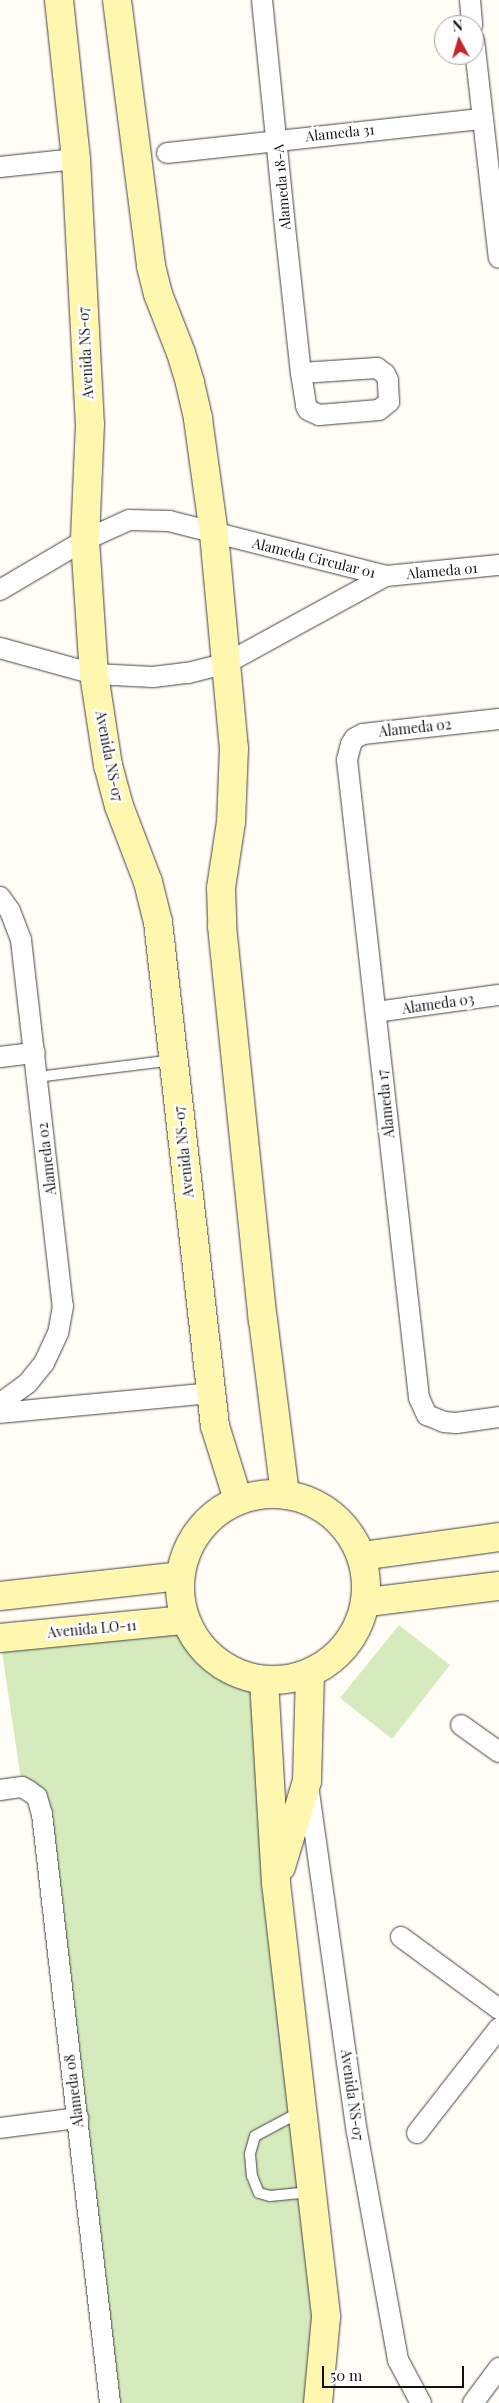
<!DOCTYPE html>
<html>
<head>
<meta charset="utf-8">
<style>
	body { margin:0 }
	#map { position:relative; width:499px; height:2403px; overflow:hidden; background:#fffdf5; font-family:"Playfair Display",serif }
	div>[style] { position:absolute }
	.green>* { inset:0; background:#d5ebbd }
	.roads { filter:drop-shadow(0 0 1px #444) drop-shadow(0 0 1px #444) }
	.lane>* { height:10px; margin:-5px; padding:0 5px; transform-origin:5px; border-radius:5px; background:#fff }
	.street>* { height:20px; margin:-10px; padding:0 10px; transform-origin:10px; border-radius:10px; background:#fff }
	.secondary>* { height:28px; margin:-14px; padding:0 14px; transform-origin:14px; border-radius:14px; background:#fff6b0 }
	.secondary>.ring { margin:-14px; padding:0; box-sizing:content-box; background:none; border:28px solid #fff6b0; border-radius:50% }
	span { translate:-50% -50%; white-space:nowrap; text-align:center; line-height:1.15; -webkit-text-stroke:5px #fff; paint-order:stroke }
	.street-label { font-size:14px; color:#111 }
	.north { position:absolute; left:434px; top:15px; width:50px; height:50px; box-sizing:border-box; background:#fff; border:1px solid #a0a0a0; border-radius:50%; rotate:354deg; font-size:14px; font-weight:700; line-height:20px; text-align:center; color:#111 }
	.north::after { content:''; display:block; margin:auto; width:18px; height:22px; background:#c4262e; clip-path:polygon(50% 0,100% 100%,50% 72%,0 100%) }
	.scale { position:absolute; left:322px; top:2366px; width:142px; height:22px; box-sizing:border-box; border:2px solid #111; border-top:0; padding-left:6px; font-size:15px; line-height:18px; white-space:nowrap; color:#111; -webkit-text-stroke:4px #fff; paint-order:stroke }
</style>
</head>
<body>
<div id="map">
	<div class="green">
		<i style="clip-path:polygon(185px 1620px,230px 1671px,264px 1681px,301px 2112px,319px 2403px,109px 2403px,37px 1797px,22px 1787px,0 1638px)"></i>
		<i style="clip-path:polygon(399px 1625px,450px 1665px,392px 1739px,340px 1698px)"></i>
	</div>
	<div class="roads">
		<div class="lane">
			<i style="left:37px;top:1077px;width:137px;rotate:-7.1deg"></i>
			<i style="left:300px;top:2112px;width:51px;rotate:151.9deg"></i>
			<i style="left:255px;top:2136px;width:19px;rotate:106deg"></i>
			<i style="left:250px;top:2154px;width:22px;rotate:85deg"></i>
			<i style="left:252px;top:2176px;width:18px;rotate:68deg"></i>
			<i style="left:259px;top:2193px;width:11px;rotate:15deg"></i>
			<i style="left:270px;top:2196px;width:41px;rotate:-5.6deg"></i>
		</div>
		<div class="street">
			<i style="left:262px;top:0;width:246px;rotate:84.2deg"></i>
			<i style="left:287px;top:245px;width:129px;rotate:83.8deg"></i>
			<i style="left:301px;top:373px;width:33px;rotate:81deg"></i>
			<i style="left:306px;top:406px;width:4px;rotate:63deg"></i>
			<i style="left:308px;top:410px;width:12px;rotate:24deg"></i>
			<i style="left:319px;top:415px;width:60px;rotate:-4.8deg"></i>
			<i style="left:379px;top:410px;width:13px;rotate:-39deg"></i>
			<i style="left:389px;top:402px;width:22px;rotate:-93deg"></i>
			<i style="left:388px;top:380px;width:7px;rotate:-117deg"></i>
			<i style="left:385px;top:374px;width:10px;rotate:-143deg"></i>
			<i style="left:377px;top:368px;width:76px;rotate:176.2deg"></i>
			<i style="left:470px;top:0;width:25px;rotate:85deg"></i>
			<i style="left:474px;top:40px;width:219px;rotate:83.5deg"></i>
			<i style="left:167px;top:153px;width:317px;rotate:-6.2deg"></i>
			<i style="left:0;top:167px;width:76px;rotate:-6deg"></i>
			<i style="left:0;top:590px;width:99px;rotate:-30.5deg"></i>
			<i style="left:85px;top:540px;width:48px;rotate:-24.4deg"></i>
			<i style="left:129px;top:520px;width:40px;rotate:1.4deg"></i>
			<i style="left:169px;top:521px;width:224px;rotate:14.2deg"></i>
			<i style="left:386px;top:576px;width:114px;rotate:-5.6deg"></i>
			<i style="left:0;top:648px;width:98px;rotate:15.5deg"></i>
			<i style="left:94px;top:674px;width:59px;rotate:2.9deg"></i>
			<i style="left:153px;top:677px;width:35px;rotate:-7deg"></i>
			<i style="left:188px;top:673px;width:38px;rotate:-14deg"></i>
			<i style="left:225px;top:664px;width:183px;rotate:-28.7deg"></i>
			<i style="left:499px;top:719px;width:137px;rotate:173.7deg"></i>
			<i style="left:363px;top:734px;width:9px;rotate:153deg"></i>
			<i style="left:355px;top:738px;width:7px;rotate:124deg"></i>
			<i style="left:351px;top:744px;width:16px;rotate:104deg"></i>
			<i style="left:347px;top:760px;width:642px;rotate:83.56deg"></i>
			<i style="left:419px;top:1398px;width:19px;rotate:65deg"></i>
			<i style="left:427px;top:1415px;width:18px;rotate:22deg"></i>
			<i style="left:444px;top:1422px;width:12px;rotate:5deg"></i>
			<i style="left:456px;top:1423px;width:43px;rotate:-7.9deg"></i>
			<i style="left:0;top:897px;width:17px;rotate:54deg"></i>
			<i style="left:10px;top:911px;width:31px;rotate:69deg"></i>
			<i style="left:21px;top:940px;width:368px;rotate:83.5deg"></i>
			<i style="left:63px;top:1306px;width:27px;rotate:100deg"></i>
			<i style="left:58px;top:1333px;width:33px;rotate:115deg"></i>
			<i style="left:44px;top:1363px;width:26px;rotate:129deg"></i>
			<i style="left:28px;top:1383px;width:34px;rotate:144deg"></i>
			<i style="left:376px;top:1012px;width:124px;rotate:-7.9deg"></i>
			<i style="left:0;top:1057px;width:35px;rotate:-7deg"></i>
			<i style="left:0;top:1413px;width:212px;rotate:-5.4deg"></i>
			<i style="left:461px;top:1725px;width:47px;rotate:35.4deg"></i>
			<i style="left:308px;top:1785px;width:350px;rotate:82deg"></i>
			<i style="left:357px;top:2132px;width:232px;rotate:79.8deg"></i>
			<i style="left:398px;top:2360px;width:49px;rotate:61.9deg"></i>
			<i style="left:0;top:1790px;width:22px;rotate:-8deg"></i>
			<i style="left:22px;top:1787px;width:8px;rotate:30deg"></i>
			<i style="left:29px;top:1791px;width:10px;rotate:37deg"></i>
			<i style="left:37px;top:1797px;width:18px;rotate:74deg"></i>
			<i style="left:42px;top:1814px;width:593px;rotate:83.41deg"></i>
			<i style="left:401px;top:1937px;width:122px;rotate:36.3deg"></i>
			<i style="left:0;top:2128px;width:79px;rotate:-7.3deg"></i>
			<i style="left:417px;top:2133px;width:133px;rotate:-52deg"></i>
			<i style="left:473px;top:2403px;width:44px;rotate:-53.4deg"></i>
		</div>
		<div class="secondary">
			<i style="left:59px;top:0;width:160px;rotate:83.9deg"></i>
			<i style="left:76px;top:159px;width:265px;rotate:87deg"></i>
			<i style="left:90px;top:424px;width:116px;rotate:92.5deg"></i>
			<i style="left:85px;top:540px;width:134px;rotate:86.2deg"></i>
			<i style="left:94px;top:674px;width:92px;rotate:81.3deg"></i>
			<i style="left:108px;top:765px;width:42px;rotate:75deg"></i>
			<i style="left:119px;top:806px;width:81px;rotate:69.1deg"></i>
			<i style="left:148px;top:882px;width:41px;rotate:76deg"></i>
			<i style="left:158px;top:922px;width:507px;rotate:83.55deg"></i>
			<i style="left:215px;top:1426px;width:77px;rotate:72.7deg"></i>
			<i style="left:117px;top:0;width:268px;rotate:82.7deg"></i>
			<i style="left:151px;top:266px;width:29px;rotate:76deg"></i>
			<i style="left:158px;top:294px;width:63px;rotate:68.7deg"></i>
			<i style="left:181px;top:353px;width:31px;rotate:73deg"></i>
			<i style="left:190px;top:383px;width:37px;rotate:77deg"></i>
			<i style="left:198px;top:419px;width:116px;rotate:82.1deg"></i>
			<i style="left:214px;top:534px;width:215px;rotate:84.7deg"></i>
			<i style="left:234px;top:748px;width:74px;rotate:92.3deg"></i>
			<i style="left:231px;top:822px;width:67px;rotate:98.6deg"></i>
			<i style="left:221px;top:888px;width:38px;rotate:88deg"></i>
			<i style="left:222px;top:926px;width:396px;rotate:84.1deg"></i>
			<i style="left:263px;top:1320px;width:176px;rotate:82.8deg"></i>
			<i class="ring" style="left:180px;top:1494px;width:158px;height:158px"></i>
			<i style="left:362px;top:1556px;width:138px;rotate:-7.9deg"></i>
			<i style="left:0;top:1596px;width:181px;rotate:-6.3deg"></i>
			<i style="left:368px;top:1602px;width:132px;rotate:-7deg"></i>
			<i style="left:0;top:1638px;width:186px;rotate:-5.6deg"></i>
			<i style="left:264px;top:1681px;width:202px;rotate:86.6deg"></i>
			<i style="left:276px;top:1883px;width:437px;rotate:83.4deg"></i>
			<i style="left:326px;top:2317px;width:86px;rotate:95.3deg"></i>
			<i style="left:281px;top:1867px;width:90px;rotate:-73.2deg"></i>
			<i style="left:307px;top:1781px;width:107px;rotate:-88.4deg"></i>
		</div>
	</div>
	<div class="street-label">
		<span style="left:340px;top:133px;rotate:-6deg">Alameda 31</span>
		<span style="left:282px;top:187px;rotate:-95deg">Alameda 18-A</span>
		<span style="left:86px;top:353px;rotate:-93deg">Avenida NS-07</span>
		<span style="left:314px;top:558px;rotate:14deg">Alameda Circular 01</span>
		<span style="left:442px;top:571px;rotate:-5deg">Alameda 01</span>
		<span style="left:415px;top:728px;rotate:-6deg">Alameda 02</span>
		<span style="left:109px;top:756px;rotate:79deg">Avenida NS-07</span>
		<span style="left:438px;top:1004px;rotate:-8deg">Alameda 03</span>
		<span style="left:386px;top:1104px;rotate:-96deg">Alameda 17</span>
		<span style="left:184px;top:1152px;rotate:-96deg">Avenida NS-07</span>
		<span style="left:47px;top:1159px;rotate:-97deg">Alameda 02</span>
		<span style="left:92px;top:1629px;rotate:-5deg">Avenida LO-11</span>
		<span style="left:74px;top:2091px;rotate:-97deg">Alameda 08</span>
		<span style="left:352px;top:2095px;rotate:82deg">Avenida NS-07</span>
	</div>
	<div class="north">N</div>
	<div class="scale">50 m</div>
</div>
</body>
</html>
